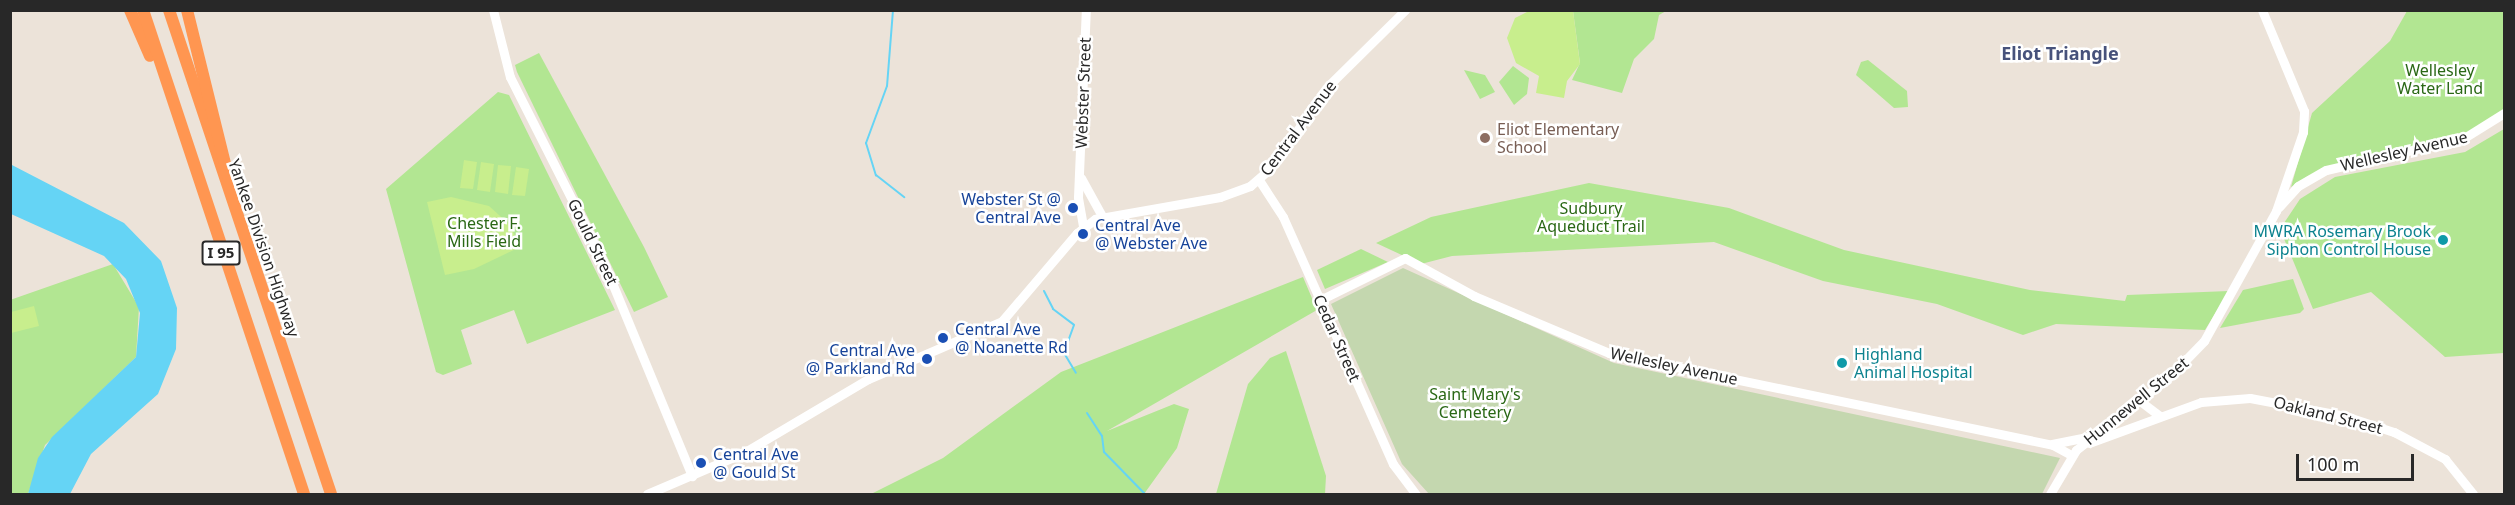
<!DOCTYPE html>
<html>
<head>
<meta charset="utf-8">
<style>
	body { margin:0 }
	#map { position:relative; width:2515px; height:505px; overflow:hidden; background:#ece3d9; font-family:"Noto Sans",sans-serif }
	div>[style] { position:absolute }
	.green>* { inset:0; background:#b2e692 }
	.cemetery>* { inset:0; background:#c4d7af }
	.pitch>* { inset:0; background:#c8ee8d }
	.water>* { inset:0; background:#65d4f5 }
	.stream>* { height:2px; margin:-1px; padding:0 1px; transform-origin:1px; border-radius:1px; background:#65d4f5 }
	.secondary>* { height:9px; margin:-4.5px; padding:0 4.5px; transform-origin:4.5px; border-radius:4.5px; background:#fff }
	.highway>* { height:12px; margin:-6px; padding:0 6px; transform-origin:6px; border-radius:6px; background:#ff9651 }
	.dots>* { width:16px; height:16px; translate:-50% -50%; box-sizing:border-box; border:3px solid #fff; border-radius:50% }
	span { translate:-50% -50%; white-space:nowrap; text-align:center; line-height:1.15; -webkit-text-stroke:5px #fff; paint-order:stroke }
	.shield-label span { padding:2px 4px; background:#fff; border:2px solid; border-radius:4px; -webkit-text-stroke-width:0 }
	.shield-label { font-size:15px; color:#282828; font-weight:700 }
	.park-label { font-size:16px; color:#2a6815 }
	.street-label { font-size:16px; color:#282828 }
	.education-label { font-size:16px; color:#785e54 }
	.left { translate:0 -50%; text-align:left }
	.transit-label { font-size:16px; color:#164399 }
	.right { translate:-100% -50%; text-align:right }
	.culture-label { font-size:16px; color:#0d838f }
	.neighbourhood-label { font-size:18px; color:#47527b; font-weight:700 }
	.frame { position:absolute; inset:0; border:12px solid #282828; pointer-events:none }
	.scale { position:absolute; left:2296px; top:454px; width:118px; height:27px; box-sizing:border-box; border:3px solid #282828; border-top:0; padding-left:8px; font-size:18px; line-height:21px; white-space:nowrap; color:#282828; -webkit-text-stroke:4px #fff; paint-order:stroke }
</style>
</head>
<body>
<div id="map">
	<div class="green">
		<i style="clip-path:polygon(1573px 11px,1666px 11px,1659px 15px,1654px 39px,1634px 59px,1622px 93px,1572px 80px,1580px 63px)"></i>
		<i style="clip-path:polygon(2407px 11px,2504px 11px,2504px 113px,2485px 129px,2308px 176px,2291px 187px,2312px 113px,2390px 41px)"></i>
		<i style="clip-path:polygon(539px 53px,644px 247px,668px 297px,634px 312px,517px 72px,515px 65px)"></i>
		<i style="clip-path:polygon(1868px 60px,1907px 91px,1908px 107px,1894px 108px,1856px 75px,1861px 62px)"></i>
		<i style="clip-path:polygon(1513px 66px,1529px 78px,1527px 94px,1514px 105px,1499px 82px)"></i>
		<i style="clip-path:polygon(1464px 70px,1485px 75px,1495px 92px,1480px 99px)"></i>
		<i style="clip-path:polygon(498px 92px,509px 95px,615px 310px,527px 344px,514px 310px,461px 330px,472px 364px,443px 375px,436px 372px,386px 189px)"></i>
		<i style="clip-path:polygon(2504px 129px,2504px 353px,2445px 357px,2371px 292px,2313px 309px,2280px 229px,2300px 199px,2335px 177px,2465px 152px)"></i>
		<i style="clip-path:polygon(1589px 183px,1729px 208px,1844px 250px,2030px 290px,2125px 301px,2127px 295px,2229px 291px,2205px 330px,2056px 324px,2023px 335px,1937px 304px,1823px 281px,1714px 242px,1452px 256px,1421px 264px,1376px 243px,1431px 217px)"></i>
		<i style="clip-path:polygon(1361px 249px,1388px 262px,1325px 289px,1317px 270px)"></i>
		<i style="clip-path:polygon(113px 264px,139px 307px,136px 357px,45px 445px,28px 494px,11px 494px,10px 300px)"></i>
		<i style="clip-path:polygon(1303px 277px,1317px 310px,1107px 431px,1174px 404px,1189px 409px,1177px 448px,1144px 494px,871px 494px,943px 458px,1061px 372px)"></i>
		<i style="clip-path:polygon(2293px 279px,2304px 309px,2300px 313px,2220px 328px,2243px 290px)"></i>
		<i style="clip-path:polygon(1286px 351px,1326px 476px,1325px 494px,1216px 494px,1248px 384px,1270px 358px)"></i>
	</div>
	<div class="cemetery">
		<i style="clip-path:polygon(1403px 268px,1614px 363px,2060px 458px,2042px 494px,1429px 494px,1402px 464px,1331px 304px)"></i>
	</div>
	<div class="pitch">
		<i style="clip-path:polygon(1529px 11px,1573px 11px,1580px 64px,1567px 81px,1564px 98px,1536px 93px,1539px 76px,1516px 63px,1507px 38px,1515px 18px)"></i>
		<i style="clip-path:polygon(464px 160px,477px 162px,473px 189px,460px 188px)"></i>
		<i style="clip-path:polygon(481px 162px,494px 164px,490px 192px,477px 190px)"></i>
		<i style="clip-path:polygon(498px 165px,511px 166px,508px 194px,495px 192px)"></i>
		<i style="clip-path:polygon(516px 167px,529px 169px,525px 196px,512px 195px)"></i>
		<i style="clip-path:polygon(451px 197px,489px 206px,510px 225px,520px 247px,474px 269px,445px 275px,427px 202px)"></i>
		<i style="clip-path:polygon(34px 306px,39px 326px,11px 333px,11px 312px)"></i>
	</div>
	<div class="water">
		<i style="clip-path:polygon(10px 164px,124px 223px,161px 261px,177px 308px,176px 349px,158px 394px,91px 454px,70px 494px,28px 494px,38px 458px,52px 437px,136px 357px,140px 313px,126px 279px,104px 256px,11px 214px)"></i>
	</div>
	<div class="stream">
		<i style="left:893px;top:10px;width:76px;rotate:94.5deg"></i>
		<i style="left:887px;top:86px;width:61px;rotate:110.2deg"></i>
		<i style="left:866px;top:143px;width:34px;rotate:73deg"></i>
		<i style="left:876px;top:175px;width:36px;rotate:38deg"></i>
		<i style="left:1044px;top:291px;width:20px;rotate:63deg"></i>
		<i style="left:1053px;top:309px;width:26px;rotate:37deg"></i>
		<i style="left:1074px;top:325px;width:30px;rotate:110deg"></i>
		<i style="left:1064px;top:353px;width:23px;rotate:59deg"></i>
		<i style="left:1087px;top:413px;width:27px;rotate:57deg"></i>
		<i style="left:1102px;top:436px;width:16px;rotate:83deg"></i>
		<i style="left:1104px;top:452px;width:59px;rotate:45.7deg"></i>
	</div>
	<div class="secondary">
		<i style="left:493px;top:10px;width:69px;rotate:75.8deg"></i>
		<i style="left:510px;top:77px;width:206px;rotate:63.2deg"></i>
		<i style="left:603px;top:261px;width:233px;rotate:67.5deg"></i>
		<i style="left:1081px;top:178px;width:43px;rotate:61.1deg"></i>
		<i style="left:1259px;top:180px;width:44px;rotate:57deg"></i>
		<i style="left:1283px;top:217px;width:270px;rotate:66deg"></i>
		<i style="left:1393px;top:464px;width:38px;rotate:53deg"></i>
		<i style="left:2279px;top:207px;width:28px;rotate:-48deg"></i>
		<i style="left:2298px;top:186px;width:32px;rotate:-30deg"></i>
		<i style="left:2326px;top:170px;width:142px;rotate:-13.1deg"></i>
		<i style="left:2464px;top:138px;width:47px;rotate:-32deg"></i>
		<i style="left:1083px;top:226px;width:29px;rotate:-100deg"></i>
		<i style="left:1078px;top:197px;width:187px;rotate:-87.6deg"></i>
		<i style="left:1320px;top:300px;width:95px;rotate:-26.3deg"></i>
		<i style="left:1405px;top:258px;width:79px;rotate:28.8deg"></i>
		<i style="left:1474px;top:296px;width:147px;rotate:22.9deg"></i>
		<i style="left:1609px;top:353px;width:453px;rotate:11.7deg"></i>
		<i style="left:2053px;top:445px;width:21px;rotate:29deg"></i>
		<i style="left:2140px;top:401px;width:25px;rotate:37deg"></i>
		<i style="left:2089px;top:443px;width:119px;rotate:-20.1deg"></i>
		<i style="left:2201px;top:402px;width:49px;rotate:-4.7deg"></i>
		<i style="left:2250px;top:398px;width:97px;rotate:10.7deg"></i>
		<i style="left:2345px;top:416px;width:52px;rotate:18.1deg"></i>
		<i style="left:2394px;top:432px;width:58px;rotate:27.9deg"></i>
		<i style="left:2445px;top:459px;width:45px;rotate:51.3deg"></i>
		<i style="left:2052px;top:444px;width:41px;rotate:-11.3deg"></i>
		<i style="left:647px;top:494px;width:104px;rotate:-23.1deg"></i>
		<i style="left:743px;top:453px;width:145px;rotate:-30.6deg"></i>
		<i style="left:868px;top:379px;width:146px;rotate:-23.4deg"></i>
		<i style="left:1002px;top:321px;width:116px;rotate:-49.6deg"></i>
		<i style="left:1077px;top:233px;width:23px;rotate:-38deg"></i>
		<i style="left:1095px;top:219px;width:127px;rotate:-10deg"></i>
		<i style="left:1220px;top:197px;width:32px;rotate:-20deg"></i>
		<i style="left:1250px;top:186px;width:28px;rotate:-41deg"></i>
		<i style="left:1271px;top:168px;width:101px;rotate:-55.1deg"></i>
		<i style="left:1329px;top:85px;width:107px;rotate:-44.6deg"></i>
		<i style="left:2050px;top:494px;width:51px;rotate:-59.4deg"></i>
		<i style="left:2076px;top:450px;width:115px;rotate:-38deg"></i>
		<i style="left:2167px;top:379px;width:53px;rotate:-45.8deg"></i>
		<i style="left:2204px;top:341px;width:149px;rotate:-61deg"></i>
		<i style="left:2276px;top:211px;width:83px;rotate:-71.1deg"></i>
		<i style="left:2303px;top:132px;width:21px;rotate:-87deg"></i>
		<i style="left:2304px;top:111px;width:109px;rotate:-112.6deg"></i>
	</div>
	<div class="highway">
		<i style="left:130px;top:10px;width:50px;rotate:66.5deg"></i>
		<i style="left:143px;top:10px;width:510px;rotate:71.6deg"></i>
		<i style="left:169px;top:10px;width:510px;rotate:71.49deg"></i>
		<i style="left:187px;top:10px;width:171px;rotate:76.1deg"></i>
	</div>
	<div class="dots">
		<i style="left:1485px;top:138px;background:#8d6e63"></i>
		<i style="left:1073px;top:208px;background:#1a4fb4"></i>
		<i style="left:1083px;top:234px;background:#1a4fb4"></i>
		<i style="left:2443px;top:240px;background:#0f9aa8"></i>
		<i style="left:943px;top:338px;background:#1a4fb4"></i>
		<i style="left:927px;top:359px;background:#1a4fb4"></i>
		<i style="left:1842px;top:363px;background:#0f9aa8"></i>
		<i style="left:701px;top:463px;background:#1a4fb4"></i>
	</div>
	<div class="shield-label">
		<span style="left:221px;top:253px">I 95</span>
	</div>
	<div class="park-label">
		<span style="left:2440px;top:79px">Wellesley<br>Water Land</span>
		<span style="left:1591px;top:217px">Sudbury<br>Aqueduct Trail</span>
		<span style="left:484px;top:232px">Chester F.<br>Mills Field</span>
		<span style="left:1475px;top:403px">Saint Mary's<br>Cemetery</span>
	</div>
	<div class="street-label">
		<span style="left:1083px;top:93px;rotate:-88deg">Webster Street</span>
		<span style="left:1298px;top:128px;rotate:-53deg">Central Avenue</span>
		<span style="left:2404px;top:151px;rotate:-13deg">Wellesley Avenue</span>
		<span style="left:593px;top:242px;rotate:64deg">Gould Street</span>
		<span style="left:264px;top:248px;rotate:71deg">Yankee Division Highway</span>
		<span style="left:1337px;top:338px;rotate:66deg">Cedar Street</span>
		<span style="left:1674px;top:366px;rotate:12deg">Wellesley Avenue</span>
		<span style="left:2136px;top:401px;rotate:-39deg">Hunnewell Street</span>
		<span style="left:2328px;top:415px;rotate:14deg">Oakland Street</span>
	</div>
	<div class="education-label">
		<span class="left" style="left:1497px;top:138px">Eliot Elementary<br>School</span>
	</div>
	<div class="transit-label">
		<span class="right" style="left:1061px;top:208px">Webster St @<br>Central Ave</span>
		<span class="left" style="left:1095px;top:234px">Central Ave<br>@ Webster Ave</span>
		<span class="left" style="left:955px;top:338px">Central Ave<br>@ Noanette Rd</span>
		<span class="right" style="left:915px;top:359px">Central Ave<br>@ Parkland Rd</span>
		<span class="left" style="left:713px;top:463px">Central Ave<br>@ Gould St</span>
	</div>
	<div class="culture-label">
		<span class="right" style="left:2431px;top:240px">MWRA Rosemary Brook<br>Siphon Control House</span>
		<span class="left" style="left:1854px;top:363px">Highland<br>Animal Hospital</span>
	</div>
	<div class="neighbourhood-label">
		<span style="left:2060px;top:53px">Eliot Triangle</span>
	</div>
	<div class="frame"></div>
	<div class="scale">100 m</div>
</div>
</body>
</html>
